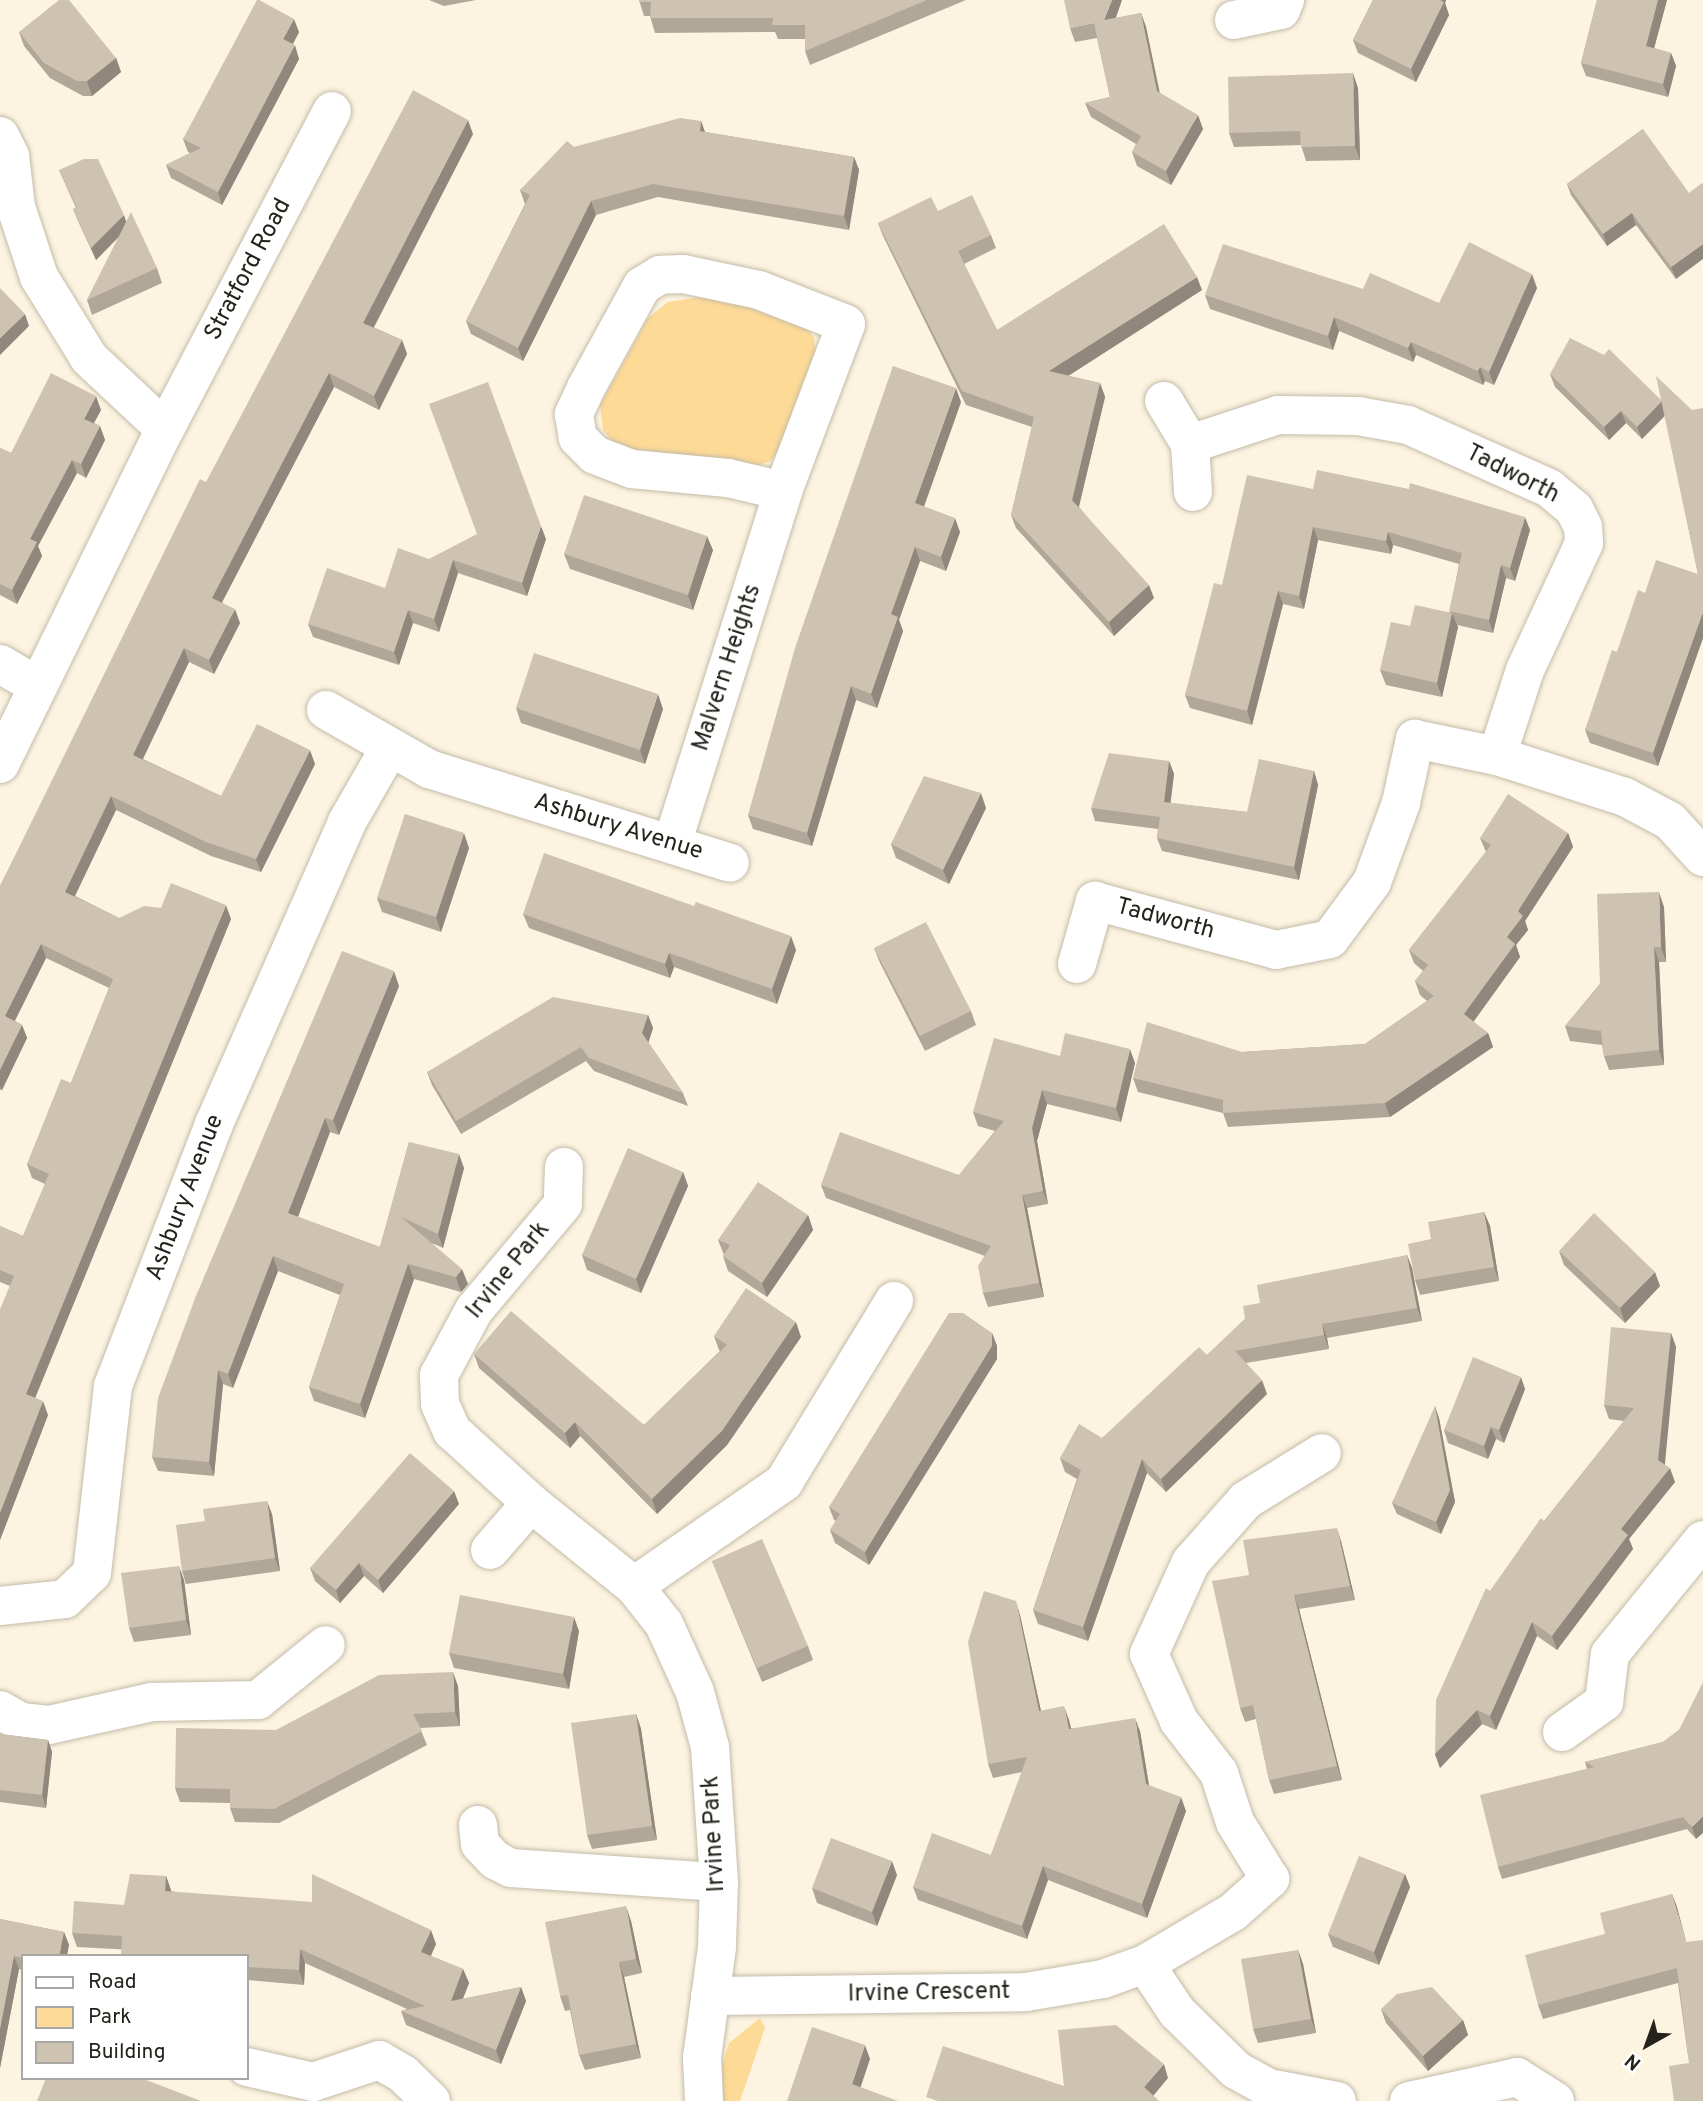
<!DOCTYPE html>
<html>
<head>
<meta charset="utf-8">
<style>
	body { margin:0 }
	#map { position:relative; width:1703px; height:2101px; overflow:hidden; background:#fcf3e0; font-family:Overpass,sans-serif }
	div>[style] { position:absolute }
	.green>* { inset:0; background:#fdda96 }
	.roads { filter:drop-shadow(0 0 2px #c4bba9) drop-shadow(0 0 2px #c4bba9) }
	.minor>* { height:38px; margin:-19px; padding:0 19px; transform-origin:19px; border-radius:19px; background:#fff }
	.wall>* { inset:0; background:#b1a798 }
	.shaded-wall>* { inset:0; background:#90887c }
	.building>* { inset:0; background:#cec2b1 }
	span { translate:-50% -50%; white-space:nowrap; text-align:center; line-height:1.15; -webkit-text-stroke:6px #fff; paint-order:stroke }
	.street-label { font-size:24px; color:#25221b }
	.legend { position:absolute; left:21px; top:1954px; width:228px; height:126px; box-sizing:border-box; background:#fff; border:2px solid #a8a7a4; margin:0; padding:9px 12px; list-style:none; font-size:21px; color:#25221b }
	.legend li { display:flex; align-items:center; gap:14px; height:35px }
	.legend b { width:35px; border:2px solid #a8a7a4 }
	.north { position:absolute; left:1612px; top:2010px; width:70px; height:70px; -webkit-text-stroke:5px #fff; paint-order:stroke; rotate:220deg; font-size:19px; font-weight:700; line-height:28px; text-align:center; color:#25221b }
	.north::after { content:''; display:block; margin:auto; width:24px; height:32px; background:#25221b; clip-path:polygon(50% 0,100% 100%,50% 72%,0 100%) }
</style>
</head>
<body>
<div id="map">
	<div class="green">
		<i style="clip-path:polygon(707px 296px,755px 306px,805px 326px,814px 338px,816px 357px,781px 446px,771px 461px,759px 465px,645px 453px,613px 443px,603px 430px,600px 405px,648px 318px,668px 302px)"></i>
		<i style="clip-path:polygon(760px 2018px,765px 2028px,740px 2101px,723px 2101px,722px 2066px,729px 2043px)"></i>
	</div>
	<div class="roads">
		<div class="minor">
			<i style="left:1234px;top:20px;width:48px;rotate:-12deg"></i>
			<i style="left:1281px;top:10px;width:11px;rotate:-68deg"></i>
			<i style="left:0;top:136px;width:22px;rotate:63deg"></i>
			<i style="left:10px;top:156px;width:51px;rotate:83.3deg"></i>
			<i style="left:16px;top:207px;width:74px;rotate:71.8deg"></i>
			<i style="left:39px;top:277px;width:95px;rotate:58.3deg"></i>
			<i style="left:89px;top:358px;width:104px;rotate:43.1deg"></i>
			<i style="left:1164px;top:401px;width:50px;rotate:58.8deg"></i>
			<i style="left:1190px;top:444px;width:48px;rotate:86.4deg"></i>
			<i style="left:1190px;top:444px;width:93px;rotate:-18.2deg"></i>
			<i style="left:1278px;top:415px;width:80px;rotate:0.7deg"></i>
			<i style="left:1358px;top:416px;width:51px;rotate:10.2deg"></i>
			<i style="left:1408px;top:425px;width:154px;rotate:24.1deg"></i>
			<i style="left:1549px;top:488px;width:33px;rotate:40deg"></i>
			<i style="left:1574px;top:509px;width:20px;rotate:63deg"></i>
			<i style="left:1583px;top:527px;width:16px;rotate:86deg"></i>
			<i style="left:1584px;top:543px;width:140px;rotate:114.9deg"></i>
			<i style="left:1525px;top:670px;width:90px;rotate:108deg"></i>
			<i style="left:0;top:664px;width:42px;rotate:30.3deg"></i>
			<i style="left:326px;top:710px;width:119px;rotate:29.8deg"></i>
			<i style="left:429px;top:769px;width:315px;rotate:17.3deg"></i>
			<i style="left:0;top:764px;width:373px;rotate:-63.8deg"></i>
			<i style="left:165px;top:429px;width:359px;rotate:-62.3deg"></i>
			<i style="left:672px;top:844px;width:370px;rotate:-72.5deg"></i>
			<i style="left:783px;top:491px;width:178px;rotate:-69.3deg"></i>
			<i style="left:846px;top:324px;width:93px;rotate:-158.7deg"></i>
			<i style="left:759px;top:290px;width:78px;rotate:-168.1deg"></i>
			<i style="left:683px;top:274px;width:23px;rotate:178deg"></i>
			<i style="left:660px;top:275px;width:21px;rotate:149deg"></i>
			<i style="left:642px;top:286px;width:116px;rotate:118.8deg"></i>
			<i style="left:586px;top:388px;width:29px;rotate:115deg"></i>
			<i style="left:574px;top:414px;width:24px;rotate:81deg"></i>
			<i style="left:578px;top:438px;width:24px;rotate:45deg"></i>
			<i style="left:595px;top:455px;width:40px;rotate:21deg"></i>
			<i style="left:632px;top:469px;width:96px;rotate:5.4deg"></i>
			<i style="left:728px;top:478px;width:57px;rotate:13.3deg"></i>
			<i style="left:1077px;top:964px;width:66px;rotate:-74.1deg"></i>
			<i style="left:1095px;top:901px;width:188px;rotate:15.1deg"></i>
			<i style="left:1276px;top:950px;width:55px;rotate:-11.5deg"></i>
			<i style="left:1330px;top:939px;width:71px;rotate:-53.6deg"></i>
			<i style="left:1372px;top:882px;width:84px;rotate:-69.8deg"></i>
			<i style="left:1401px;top:803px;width:66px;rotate:-77.7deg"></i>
			<i style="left:1415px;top:739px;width:84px;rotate:11.7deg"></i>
			<i style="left:1497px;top:756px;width:134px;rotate:17.8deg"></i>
			<i style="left:1625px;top:797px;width:51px;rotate:28.1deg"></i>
			<i style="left:1670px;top:821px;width:49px;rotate:47.5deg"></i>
			<i style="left:564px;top:1167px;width:37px;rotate:92deg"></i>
			<i style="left:563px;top:1204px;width:138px;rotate:130deg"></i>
			<i style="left:474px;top:1310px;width:74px;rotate:118.3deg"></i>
			<i style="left:439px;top:1375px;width:29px;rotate:88deg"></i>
			<i style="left:440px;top:1404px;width:30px;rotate:66deg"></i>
			<i style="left:452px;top:1431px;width:107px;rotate:42.3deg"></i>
			<i style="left:531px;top:1503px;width:132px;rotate:38.9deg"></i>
			<i style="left:634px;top:1586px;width:48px;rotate:51.7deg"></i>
			<i style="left:664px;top:1624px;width:75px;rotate:65.5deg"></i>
			<i style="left:695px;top:1692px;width:57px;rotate:74.7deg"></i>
			<i style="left:710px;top:1747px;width:135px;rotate:86.2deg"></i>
			<i style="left:719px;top:1882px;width:65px;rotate:91.8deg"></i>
			<i style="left:717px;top:1947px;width:112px;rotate:97.7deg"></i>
			<i style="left:702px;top:2058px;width:43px;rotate:87.3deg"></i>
			<i style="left:490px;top:1550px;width:62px;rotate:-48.9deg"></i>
			<i style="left:634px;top:1586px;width:183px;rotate:-34.7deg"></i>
			<i style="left:784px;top:1482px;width:212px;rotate:-58.7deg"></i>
			<i style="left:0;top:1606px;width:65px;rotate:-6.1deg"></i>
			<i style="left:65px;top:1599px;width:37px;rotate:-44deg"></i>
			<i style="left:92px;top:1573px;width:188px;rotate:-83.6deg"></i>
			<i style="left:113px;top:1386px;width:281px;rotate:-68.9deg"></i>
			<i style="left:214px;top:1124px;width:330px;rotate:-66.2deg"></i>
			<i style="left:347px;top:822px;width:84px;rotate:-60.1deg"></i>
			<i style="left:0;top:1710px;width:24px;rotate:30deg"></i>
			<i style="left:21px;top:1722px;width:28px;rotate:6deg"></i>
			<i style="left:49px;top:1725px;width:106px;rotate:-12.6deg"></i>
			<i style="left:152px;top:1702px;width:106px;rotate:-1.1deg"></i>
			<i style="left:258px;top:1700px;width:87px;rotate:-39deg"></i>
			<i style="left:1562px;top:1732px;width:52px;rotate:-35.5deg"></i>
			<i style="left:1604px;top:1702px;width:48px;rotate:-82.9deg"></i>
			<i style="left:1610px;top:1654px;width:147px;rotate:-50.8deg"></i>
			<i style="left:478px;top:1825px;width:19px;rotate:84deg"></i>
			<i style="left:480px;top:1844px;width:22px;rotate:47deg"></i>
			<i style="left:495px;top:1860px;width:18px;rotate:27deg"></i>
			<i style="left:511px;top:1868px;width:208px;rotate:3.9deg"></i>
			<i style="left:1145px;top:1964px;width:58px;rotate:56.3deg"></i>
			<i style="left:1177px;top:2012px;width:83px;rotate:44.5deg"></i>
			<i style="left:1236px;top:2070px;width:37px;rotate:29deg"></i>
			<i style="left:1268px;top:2088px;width:70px;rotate:10.7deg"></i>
			<i style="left:710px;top:1996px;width:316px;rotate:-0.7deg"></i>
			<i style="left:1026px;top:1992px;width:78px;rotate:-9.6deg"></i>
			<i style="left:1103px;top:1979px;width:45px;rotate:-19.7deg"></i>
			<i style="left:1145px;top:1964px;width:102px;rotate:-30.6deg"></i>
			<i style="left:1233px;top:1912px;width:50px;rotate:-41.7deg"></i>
			<i style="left:1270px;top:1879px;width:67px;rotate:-121.6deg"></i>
			<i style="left:1235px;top:1822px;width:52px;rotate:-108.1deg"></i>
			<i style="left:1219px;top:1773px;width:66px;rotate:-127.6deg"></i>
			<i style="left:1179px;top:1721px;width:73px;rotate:-114.1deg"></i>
			<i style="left:1149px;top:1654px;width:101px;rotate:-65.5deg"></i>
			<i style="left:1191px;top:1562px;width:83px;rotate:-48.4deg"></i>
			<i style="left:1246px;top:1500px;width:89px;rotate:-31.7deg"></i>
			<i style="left:247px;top:2067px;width:68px;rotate:12.8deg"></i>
			<i style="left:313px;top:2082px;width:70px;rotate:-18.4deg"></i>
			<i style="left:379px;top:2060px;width:28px;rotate:30deg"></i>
			<i style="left:403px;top:2074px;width:39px;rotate:44deg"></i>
			<i style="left:1409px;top:2101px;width:111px;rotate:-12.5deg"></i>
			<i style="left:1517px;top:2077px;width:45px;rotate:32.3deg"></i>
		</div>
	</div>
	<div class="wall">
		<i style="clip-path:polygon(429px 0,476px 0,444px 6px)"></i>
		<i style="clip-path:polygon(633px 0,966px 0,810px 65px,805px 51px,805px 39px,778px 39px,775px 32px,655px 33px,650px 16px,644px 16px,639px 0)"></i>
		<i style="clip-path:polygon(1373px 0,1446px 0,1445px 3px,1449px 15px,1416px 82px,1358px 53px,1353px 40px)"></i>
		<i style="clip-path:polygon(1597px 0,1667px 0,1654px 48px,1671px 53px,1676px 66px,1668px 97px,1586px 76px,1581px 63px)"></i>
		<i style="clip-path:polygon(1141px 13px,1146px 27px,1160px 93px,1203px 129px,1171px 185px,1137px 166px,1132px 152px,1136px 144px,1091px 117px,1085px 103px,1110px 97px,1097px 38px,1075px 42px,1070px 28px)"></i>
		<i style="clip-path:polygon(19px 32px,116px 58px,121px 72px,92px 96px,83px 96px,50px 78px,24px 46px)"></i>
		<i style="clip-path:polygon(299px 32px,293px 44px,299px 59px,222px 205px,171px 178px,166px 165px,190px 153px,188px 152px,183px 139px)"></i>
		<i style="clip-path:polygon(1358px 88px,1360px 160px,1306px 161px,1301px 145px,1234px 147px,1229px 133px)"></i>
		<i style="clip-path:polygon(701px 121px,705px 132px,854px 157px,859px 170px,849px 230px,658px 197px,596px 215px,523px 361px,471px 334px,466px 321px,525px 204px,520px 190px,574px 147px)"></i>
		<i style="clip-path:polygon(1643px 129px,1676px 279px,1636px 225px,1607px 246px,1571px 195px,1567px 184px)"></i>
		<i style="clip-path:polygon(473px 134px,373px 327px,402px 340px,407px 354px,379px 410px,334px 387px,222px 602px,240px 623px,214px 674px,189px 662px,143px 759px,221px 796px,315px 764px,261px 872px,211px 856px,116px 810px,75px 896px,119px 918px,231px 919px,35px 1398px,48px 1415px,0 1540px,0 1310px,10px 1286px,0 1282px,0 1226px,23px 1236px,45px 1184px,32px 1178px,27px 1164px,71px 1083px,109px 988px,46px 958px,15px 1021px,22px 1025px,27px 1038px,2px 1090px,0 1090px,0 886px,206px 482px)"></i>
		<i style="clip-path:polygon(59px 170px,126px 222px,157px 268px,162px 283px,92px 315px,87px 300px,119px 237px,96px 260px,78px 221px,73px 209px,76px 208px)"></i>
		<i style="clip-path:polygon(938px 211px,991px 235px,996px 248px,964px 264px,997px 330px,1202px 290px,1068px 376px,1100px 383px,1105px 397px,1079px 507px,1154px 598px,1114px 636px,1016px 528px,1011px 515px,1032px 427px,966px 405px,883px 236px,878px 223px)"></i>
		<i style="clip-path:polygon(1537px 288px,1494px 385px,1485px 381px,1483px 385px,1416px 355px,1413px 362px,1339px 331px,1333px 350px,1210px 309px,1205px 295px,1363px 289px,1439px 303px)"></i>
		<i style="clip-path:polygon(1550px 374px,1692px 410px,1703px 638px,1658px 766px,1590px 743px,1585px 730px,1617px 652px,1645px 593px,1698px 574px,1665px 416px,1642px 439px,1626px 423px,1609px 440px,1555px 387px)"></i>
		<i style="clip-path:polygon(961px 402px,924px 507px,960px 532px,946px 571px,920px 561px,899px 620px,903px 631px,877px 708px,856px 700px,812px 846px,753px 829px,748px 815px)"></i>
		<i style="clip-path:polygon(101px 410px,94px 423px,100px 426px,105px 440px,86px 478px,77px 473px,38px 546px,42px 556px,17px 604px,0 595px,0 448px,11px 453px)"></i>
		<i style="clip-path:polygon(1313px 489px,1530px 530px,1515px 581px,1506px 578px,1493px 633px,1457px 625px,1458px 627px,1442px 697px,1386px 685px,1380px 670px,1410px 626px,1450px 612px,1459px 564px,1393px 545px,1391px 554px,1318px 540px,1304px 609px,1283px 604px,1252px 725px,1190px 708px,1185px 695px,1222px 585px)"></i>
		<i style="clip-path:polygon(546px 539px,527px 596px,458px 573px,439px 632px,413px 623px,399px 665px,313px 637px,308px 624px,385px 588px,429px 559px)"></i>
		<i style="clip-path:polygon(713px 550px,693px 610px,570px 569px,564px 554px)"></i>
		<i style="clip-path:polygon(516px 708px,663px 709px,645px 764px,521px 723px)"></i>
		<i style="clip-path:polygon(1169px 761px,1174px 774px,1170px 803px,1247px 812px,1314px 771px,1318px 785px,1299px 880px,1162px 851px,1157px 838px,1158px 829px,1095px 821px,1091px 808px)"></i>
		<i style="clip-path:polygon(986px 808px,949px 884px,896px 858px,891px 844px)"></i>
		<i style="clip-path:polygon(1568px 833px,1573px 847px,1525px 921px,1528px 930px,1516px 945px,1520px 957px,1473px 1022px,1488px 1033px,1493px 1047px,1390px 1117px,1228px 1127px,1223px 1113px,1138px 1092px,1133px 1078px,1242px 1052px,1365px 1044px,1427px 1001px,1420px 995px,1415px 981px,1423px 971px,1414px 963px,1409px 950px,1486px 852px,1480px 838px)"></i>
		<i style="clip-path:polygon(469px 848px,441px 932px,382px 912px,377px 898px)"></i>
		<i style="clip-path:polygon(1664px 907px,1666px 962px,1659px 962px,1664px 1065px,1609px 1070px,1604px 1056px,1602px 1045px,1570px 1041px,1565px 1026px)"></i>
		<i style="clip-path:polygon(523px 914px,796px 950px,777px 1004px,674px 967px,670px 978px,529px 928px)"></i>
		<i style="clip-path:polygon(874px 948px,971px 1011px,976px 1025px,925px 1051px,880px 963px)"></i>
		<i style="clip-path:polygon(399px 986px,339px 1135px,330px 1132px,298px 1217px,380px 1247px,409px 1142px,464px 1168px,443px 1248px,432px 1243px,468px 1284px,461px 1292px,414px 1279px,365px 1418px,314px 1401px,309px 1387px,340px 1295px,278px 1271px,233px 1388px,223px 1384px,214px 1476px,158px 1471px,152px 1457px,196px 1296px)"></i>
		<i style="clip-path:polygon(648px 1015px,653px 1028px,648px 1042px,683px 1093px,688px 1106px,594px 1071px,586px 1061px,461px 1134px,432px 1085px,427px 1072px)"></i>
		<i style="clip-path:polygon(1060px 1056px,1135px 1063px,1121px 1122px,1047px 1104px,1037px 1141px,1048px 1204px,1027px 1208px,1044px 1297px,988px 1307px,983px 1293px,985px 1256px,826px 1198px,821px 1185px,959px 1175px,995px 1131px,978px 1126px,973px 1112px)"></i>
		<i style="clip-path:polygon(683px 1172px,688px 1186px,641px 1293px,587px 1270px,582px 1255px)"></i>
		<i style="clip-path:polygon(1484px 1212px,1490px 1226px,1499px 1281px,1420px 1295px,1415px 1280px,1431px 1239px)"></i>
		<i style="clip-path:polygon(808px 1215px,813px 1230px,767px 1297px,728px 1271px,723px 1256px,724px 1255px,718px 1240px)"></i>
		<i style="clip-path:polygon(1559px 1251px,1660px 1286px,1625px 1323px,1564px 1265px)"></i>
		<i style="clip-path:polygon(1407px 1255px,1412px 1268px,1422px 1321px,1327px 1338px,1329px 1349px,1246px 1363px,1267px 1394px,1166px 1492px,1147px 1473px,1088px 1641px,1038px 1624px,1033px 1610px,1077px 1479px,1065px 1472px,1060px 1458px,1102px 1438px,1207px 1355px,1245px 1319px,1260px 1303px)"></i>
		<i style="clip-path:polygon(992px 1333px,997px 1346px,997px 1359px,869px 1565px,835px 1543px,830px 1530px,836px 1521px,834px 1520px,829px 1507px)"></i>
		<i style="clip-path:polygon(1671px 1333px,1676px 1347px,1664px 1464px,1675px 1482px,1629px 1539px,1633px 1549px,1557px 1650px,1537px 1636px,1496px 1730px,1482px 1724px,1440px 1768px,1435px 1754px,1490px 1591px,1544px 1521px,1624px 1421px,1609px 1419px,1604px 1405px)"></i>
		<i style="clip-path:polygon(714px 1336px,801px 1337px,727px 1445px,657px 1514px,580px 1436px,570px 1448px,479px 1368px,474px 1354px,644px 1425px,720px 1351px,719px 1350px)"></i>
		<i style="clip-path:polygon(1525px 1389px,1504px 1443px,1496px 1439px,1488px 1459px,1448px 1443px,1444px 1430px)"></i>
		<i style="clip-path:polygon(1439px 1418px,1455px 1502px,1441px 1534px,1397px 1514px,1392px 1503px)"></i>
		<i style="clip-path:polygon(459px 1504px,383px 1593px,364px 1576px,340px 1603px,315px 1581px,310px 1568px)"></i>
		<i style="clip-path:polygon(272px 1514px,280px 1571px,186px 1584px,182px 1571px)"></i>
		<i style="clip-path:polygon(1341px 1541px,1355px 1600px,1299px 1609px,1342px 1780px,1274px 1794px,1269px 1780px,1256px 1719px,1245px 1722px,1240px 1708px,1249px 1575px)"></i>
		<i style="clip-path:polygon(712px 1561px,808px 1646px,813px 1660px,762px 1682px)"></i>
		<i style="clip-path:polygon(184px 1580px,191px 1635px,134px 1642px,129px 1628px)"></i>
		<i style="clip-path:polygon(1020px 1615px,1041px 1711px,1069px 1720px,1071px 1728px,1140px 1731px,1149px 1785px,1186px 1811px,1147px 1918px,1048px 1880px,1027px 1939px,918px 1900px,913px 1887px,991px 1855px,1022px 1772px,993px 1778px,988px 1764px)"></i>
		<i style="clip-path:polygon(579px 1631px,569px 1689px,454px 1668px,449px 1653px)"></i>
		<i style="clip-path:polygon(458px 1686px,460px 1726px,420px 1728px,427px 1745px,279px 1823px,235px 1822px,230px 1808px,230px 1803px,180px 1802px,175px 1788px,276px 1730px)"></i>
		<i style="clip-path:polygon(636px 1714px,641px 1729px,657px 1840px,592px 1849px,587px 1835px)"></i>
		<i style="clip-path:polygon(1679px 1730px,1696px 1839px,1687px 1829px,1502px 1879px,1498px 1867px,1587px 1769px,1585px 1762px,1663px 1742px)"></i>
		<i style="clip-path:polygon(0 1734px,48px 1740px,52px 1752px,46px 1808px,0 1802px)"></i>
		<i style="clip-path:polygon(1405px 1874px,1410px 1887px,1379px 1965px,1333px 1947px,1328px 1934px)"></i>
		<i style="clip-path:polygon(897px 1875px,877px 1926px,817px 1903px,812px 1888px)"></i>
		<i style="clip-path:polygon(166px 1876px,171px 1891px,436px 1944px,431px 1956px,463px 1969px,469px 1983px,463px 1999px,521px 1987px,526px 2001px,501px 2064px,406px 2025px,401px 2011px,407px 2009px,305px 1963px,304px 1985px,247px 1980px,247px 1956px,77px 1947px,72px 1933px,124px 1905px)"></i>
		<i style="clip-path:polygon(1672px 1894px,1677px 1907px,1689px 2063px,1678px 1983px,1543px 2019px,1538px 2005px,1605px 1934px)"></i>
		<i style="clip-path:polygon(0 1919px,64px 1932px,69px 1945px,23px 1956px,23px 1970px,19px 1969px,0 2068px)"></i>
		<i style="clip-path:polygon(631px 1921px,642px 1973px,624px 1977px,641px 2058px,585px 2070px,579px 2055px,570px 2010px,565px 2011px,560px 1996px)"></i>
		<i style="clip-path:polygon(1298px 1950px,1303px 1964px,1316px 2033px,1258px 2043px,1253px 2029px)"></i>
		<i style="clip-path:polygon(1381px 2009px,1463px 2020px,1468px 2035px,1428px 2071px,1386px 2023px)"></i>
	</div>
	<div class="shaded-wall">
		<i style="clip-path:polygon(1112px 0,1122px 0,1110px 35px,1104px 20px)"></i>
		<i style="clip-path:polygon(1437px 0,1446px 0,1445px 3px,1449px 15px,1416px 82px,1411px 69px)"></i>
		<i style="clip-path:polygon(1658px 0,1667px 0,1651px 60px,1646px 46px)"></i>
		<i style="clip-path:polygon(1141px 13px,1146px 27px,1162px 106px,1157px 91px)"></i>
		<i style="clip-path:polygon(294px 19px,299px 32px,288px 53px,283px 39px)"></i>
		<i style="clip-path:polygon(295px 45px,299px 59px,222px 205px,218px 192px)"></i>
		<i style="clip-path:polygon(1671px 53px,1676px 66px,1668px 97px,1663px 84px)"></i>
		<i style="clip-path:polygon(116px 58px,121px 72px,92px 96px,87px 81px)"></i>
		<i style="clip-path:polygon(1353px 73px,1358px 88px,1360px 160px,1355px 146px)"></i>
		<i style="clip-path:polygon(1198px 115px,1203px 129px,1171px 185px,1166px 171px)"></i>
		<i style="clip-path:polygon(468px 120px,473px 134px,369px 337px,363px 323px)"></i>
		<i style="clip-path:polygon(701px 121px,706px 135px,700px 131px)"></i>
		<i style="clip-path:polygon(854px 157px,859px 170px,849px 230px,844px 216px)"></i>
		<i style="clip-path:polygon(591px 201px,596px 215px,523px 361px,518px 348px)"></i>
		<i style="clip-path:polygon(1632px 213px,1636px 225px,1607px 246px,1603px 234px)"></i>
		<i style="clip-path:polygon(124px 215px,128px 227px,96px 260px,91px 248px)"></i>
		<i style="clip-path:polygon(1703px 244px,1703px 259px,1676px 279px,1671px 267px)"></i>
		<i style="clip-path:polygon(1532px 274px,1537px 288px,1494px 385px,1489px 372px)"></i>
		<i style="clip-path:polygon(1197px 277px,1202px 290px,1054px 385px,1049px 371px)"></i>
		<i style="clip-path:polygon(25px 314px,29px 326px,0 355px,0 338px)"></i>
		<i style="clip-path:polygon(1334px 317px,1339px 331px,1333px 350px,1328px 336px)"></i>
		<i style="clip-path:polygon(402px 340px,407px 354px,379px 410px,374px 396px)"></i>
		<i style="clip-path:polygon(1411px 342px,1416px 355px,1413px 362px,1408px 348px)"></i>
		<i style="clip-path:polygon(1480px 367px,1485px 381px,1483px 385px,1478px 371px)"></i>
		<i style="clip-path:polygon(329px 373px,334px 387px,217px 612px,212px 598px)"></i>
		<i style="clip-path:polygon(1100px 383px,1105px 397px,1077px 514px,1072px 500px)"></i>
		<i style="clip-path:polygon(956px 388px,961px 402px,920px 517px,915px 503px)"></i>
		<i style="clip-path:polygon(96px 396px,101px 410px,89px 432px,84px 419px)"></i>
		<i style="clip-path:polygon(1662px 401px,1666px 414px,1642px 439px,1637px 427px)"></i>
		<i style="clip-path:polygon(1621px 411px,1626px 423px,1609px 440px,1604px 427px)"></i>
		<i style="clip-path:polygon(100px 426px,105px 440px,86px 478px,81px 464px)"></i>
		<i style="clip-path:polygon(72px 460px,77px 473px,38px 546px,42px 556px,17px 604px,12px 590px,30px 539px)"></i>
		<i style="clip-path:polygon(1525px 517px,1530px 530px,1515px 581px,1510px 568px)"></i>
		<i style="clip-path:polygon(955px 518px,960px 532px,946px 571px,941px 557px)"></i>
		<i style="clip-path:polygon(541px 526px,546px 539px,527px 596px,522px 583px)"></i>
		<i style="clip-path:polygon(1313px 527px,1318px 540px,1304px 609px,1299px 596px)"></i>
		<i style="clip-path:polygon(1388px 532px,1393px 545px,1391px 554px,1386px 541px)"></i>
		<i style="clip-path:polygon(707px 536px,713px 550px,693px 610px,688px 595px)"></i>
		<i style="clip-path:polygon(915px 547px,920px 561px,899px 620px,903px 631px,877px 708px,871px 694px,891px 614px)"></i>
		<i style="clip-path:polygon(453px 560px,458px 573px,439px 632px,434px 619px)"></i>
		<i style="clip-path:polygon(1501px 565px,1506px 578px,1493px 633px,1489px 620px)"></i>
		<i style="clip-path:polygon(1149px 585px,1154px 598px,1114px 636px,1109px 622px)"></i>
		<i style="clip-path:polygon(1278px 591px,1283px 604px,1252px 725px,1247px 711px)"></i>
		<i style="clip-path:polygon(235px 609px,240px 623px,214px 674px,209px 660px)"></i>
		<i style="clip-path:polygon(408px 610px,413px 623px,399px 665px,394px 652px)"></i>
		<i style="clip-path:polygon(1703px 612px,1703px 638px,1658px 766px,1653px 753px)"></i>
		<i style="clip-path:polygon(1452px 613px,1458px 627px,1442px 697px,1437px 683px)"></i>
		<i style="clip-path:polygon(184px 648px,189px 662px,138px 769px,133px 755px)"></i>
		<i style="clip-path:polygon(851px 686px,856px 700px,812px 846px,807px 833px)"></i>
		<i style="clip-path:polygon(658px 694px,663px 709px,645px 764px,640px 750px)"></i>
		<i style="clip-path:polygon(310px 750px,315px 764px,261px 872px,256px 859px)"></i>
		<i style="clip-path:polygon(1169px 761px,1174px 774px,1169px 816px,1164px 802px)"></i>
		<i style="clip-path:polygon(1314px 771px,1318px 785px,1299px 880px,1294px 867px)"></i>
		<i style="clip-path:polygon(981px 793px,986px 808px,949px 884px,943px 870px)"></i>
		<i style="clip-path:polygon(111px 796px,116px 810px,70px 906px,65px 892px)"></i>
		<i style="clip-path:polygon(464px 833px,469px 848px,441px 932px,436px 917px)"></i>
		<i style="clip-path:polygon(1568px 833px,1573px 847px,1525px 921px,1528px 930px,1516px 945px,1520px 957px,1469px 1028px,1464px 1014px,1507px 937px,1518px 911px)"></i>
		<i style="clip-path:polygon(1659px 892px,1664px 907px,1666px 962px,1661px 947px)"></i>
		<i style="clip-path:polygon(226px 905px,231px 919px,31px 1408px,26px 1394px)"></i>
		<i style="clip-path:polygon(791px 936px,796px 950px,777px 1004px,772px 989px)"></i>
		<i style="clip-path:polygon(41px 944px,46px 958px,10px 1030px,5px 1016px)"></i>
		<i style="clip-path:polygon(1654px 947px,1659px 962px,1664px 1065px,1659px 1050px)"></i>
		<i style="clip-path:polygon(669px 953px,674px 967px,670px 978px,665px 964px)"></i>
		<i style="clip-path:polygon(394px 971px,399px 986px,339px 1135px,333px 1120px)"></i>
		<i style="clip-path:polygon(648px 1015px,653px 1028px,647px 1047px,642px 1033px)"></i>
		<i style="clip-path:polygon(22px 1025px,27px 1038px,2px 1090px,0 1086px,0 1070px)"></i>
		<i style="clip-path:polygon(1488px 1033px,1493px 1047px,1390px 1117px,1385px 1103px)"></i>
		<i style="clip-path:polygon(1130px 1049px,1135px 1063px,1121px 1122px,1116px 1108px)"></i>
		<i style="clip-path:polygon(1042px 1090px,1047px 1104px,1037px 1141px,1048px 1204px,1043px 1191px,1032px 1128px)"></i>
		<i style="clip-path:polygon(325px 1118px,330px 1132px,294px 1227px,288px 1213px)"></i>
		<i style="clip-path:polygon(459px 1154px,464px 1168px,443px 1248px,438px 1234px)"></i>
		<i style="clip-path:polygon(683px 1172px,688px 1186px,641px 1293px,636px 1279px)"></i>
		<i style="clip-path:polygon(1022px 1195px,1027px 1208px,1044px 1297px,1039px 1283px)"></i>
		<i style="clip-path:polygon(1484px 1212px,1490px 1226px,1499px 1281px,1494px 1267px)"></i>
		<i style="clip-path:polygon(808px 1215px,813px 1230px,767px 1297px,762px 1283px)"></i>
		<i style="clip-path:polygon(1407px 1255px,1412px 1268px,1422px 1321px,1417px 1308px)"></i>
		<i style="clip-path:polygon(273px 1256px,278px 1271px,233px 1388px,228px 1374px)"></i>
		<i style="clip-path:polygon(408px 1264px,414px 1279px,365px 1418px,360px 1404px)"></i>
		<i style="clip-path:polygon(462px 1269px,468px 1284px,461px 1292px,456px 1277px)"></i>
		<i style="clip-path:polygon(1655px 1272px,1660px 1286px,1625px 1323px,1620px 1308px)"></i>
		<i style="clip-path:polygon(796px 1322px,801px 1337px,727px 1445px,657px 1514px,652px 1499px)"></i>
		<i style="clip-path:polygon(1322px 1324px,1327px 1338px,1329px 1349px,1324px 1335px)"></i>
		<i style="clip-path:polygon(992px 1333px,997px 1346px,997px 1359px,869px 1565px,865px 1552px)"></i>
		<i style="clip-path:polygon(1671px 1333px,1676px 1347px,1664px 1474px,1658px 1460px)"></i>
		<i style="clip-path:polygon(218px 1370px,223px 1384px,214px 1476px,209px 1462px)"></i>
		<i style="clip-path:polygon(1521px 1377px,1525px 1389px,1504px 1443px,1499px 1430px)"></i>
		<i style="clip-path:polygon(1262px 1380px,1267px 1394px,1166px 1492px,1161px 1479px)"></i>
		<i style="clip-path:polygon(43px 1401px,48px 1415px,0 1540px,0 1513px)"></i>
		<i style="clip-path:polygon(1435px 1406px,1439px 1418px,1455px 1502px,1441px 1534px,1436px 1522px)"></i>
		<i style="clip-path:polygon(575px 1422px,580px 1436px,570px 1448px,565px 1433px)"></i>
		<i style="clip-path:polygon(1491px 1427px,1496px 1439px,1488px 1459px,1484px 1446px)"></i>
		<i style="clip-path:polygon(1142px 1459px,1147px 1473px,1088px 1641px,1083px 1627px)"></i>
		<i style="clip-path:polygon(1670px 1468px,1675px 1482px,1629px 1539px,1633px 1549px,1557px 1650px,1552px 1636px,1621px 1529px)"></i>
		<i style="clip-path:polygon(454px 1491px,459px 1504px,383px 1593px,378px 1580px)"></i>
		<i style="clip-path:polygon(267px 1501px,272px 1514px,280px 1571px,275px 1558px)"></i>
		<i style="clip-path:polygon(1337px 1528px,1341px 1541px,1355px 1600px,1350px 1586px)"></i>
		<i style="clip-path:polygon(359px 1563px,364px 1576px,340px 1603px,336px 1590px)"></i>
		<i style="clip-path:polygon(179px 1566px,184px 1580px,191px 1635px,186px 1620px)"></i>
		<i style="clip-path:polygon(1294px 1595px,1299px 1609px,1342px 1780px,1337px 1766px)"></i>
		<i style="clip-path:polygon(1016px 1601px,1020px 1615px,1044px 1725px,1039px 1711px)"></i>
		<i style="clip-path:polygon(574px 1617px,579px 1631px,569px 1689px,563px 1674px)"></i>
		<i style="clip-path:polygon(1532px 1622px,1537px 1636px,1496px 1730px,1490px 1716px)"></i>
		<i style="clip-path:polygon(453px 1672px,458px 1686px,460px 1726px,455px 1712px)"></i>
		<i style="clip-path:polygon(1064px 1706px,1069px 1720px,1074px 1742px,1069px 1729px)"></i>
		<i style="clip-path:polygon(1477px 1710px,1482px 1724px,1440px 1768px,1435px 1754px)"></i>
		<i style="clip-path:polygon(636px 1714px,641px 1729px,657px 1840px,652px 1826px)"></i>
		<i style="clip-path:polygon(1135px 1718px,1140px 1731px,1151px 1798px,1146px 1784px)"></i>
		<i style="clip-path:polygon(48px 1740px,52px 1752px,46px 1808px,42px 1795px)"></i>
		<i style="clip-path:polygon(1181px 1797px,1186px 1811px,1147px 1918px,1142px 1904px)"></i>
		<i style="clip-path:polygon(1703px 1816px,1703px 1833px,1696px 1839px,1692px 1827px)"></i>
		<i style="clip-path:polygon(892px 1861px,897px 1875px,877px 1926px,872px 1912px)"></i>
		<i style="clip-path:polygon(1043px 1866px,1048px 1880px,1027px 1939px,1022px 1926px)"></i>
		<i style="clip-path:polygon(1405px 1874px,1410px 1887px,1379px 1965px,1374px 1952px)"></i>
		<i style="clip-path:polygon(166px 1876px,171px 1890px,170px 1905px,165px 1891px)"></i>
		<i style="clip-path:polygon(1672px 1894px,1677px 1907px,1690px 1956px,1686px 1942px)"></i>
		<i style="clip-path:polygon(626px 1906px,631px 1921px,642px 1973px,636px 1959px)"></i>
		<i style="clip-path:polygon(431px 1930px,436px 1944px,426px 1966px,421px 1952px)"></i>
		<i style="clip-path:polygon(64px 1932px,69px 1945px,67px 1956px,59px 1956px)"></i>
		<i style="clip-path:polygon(300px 1949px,305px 1963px,304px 1985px,299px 1970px)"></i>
		<i style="clip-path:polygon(1298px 1950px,1303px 1964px,1316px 2033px,1311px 2019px)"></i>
		<i style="clip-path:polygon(14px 1956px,19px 1969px,0 2068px,0 2029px)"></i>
		<i style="clip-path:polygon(619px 1962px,624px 1977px,641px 2058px,636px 2044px)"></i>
		<i style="clip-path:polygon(463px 1969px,469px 1983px,456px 2015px,451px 2001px)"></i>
		<i style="clip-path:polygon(521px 1987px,526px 2001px,501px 2064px,496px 2050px)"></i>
		<i style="clip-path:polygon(1463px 2020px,1468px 2035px,1428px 2071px,1423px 2056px)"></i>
		<i style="clip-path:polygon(865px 2045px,870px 2059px,857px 2098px,852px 2084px)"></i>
		<i style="clip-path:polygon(1164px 2064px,1168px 2078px,1149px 2101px,1144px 2087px)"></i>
	</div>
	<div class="building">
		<i style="clip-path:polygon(59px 0,69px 0,116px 58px,87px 81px,77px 81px,44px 63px,19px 32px)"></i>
		<i style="clip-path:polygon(257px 0,259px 0,294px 19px,283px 39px,295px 45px,218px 192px,166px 165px,201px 148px,183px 139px)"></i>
		<i style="clip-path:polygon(639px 0,927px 0,805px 51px,805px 25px,772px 25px,773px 18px,650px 18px,651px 2px,639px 2px)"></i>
		<i style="clip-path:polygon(1064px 0,1112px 0,1104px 20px,1141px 13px,1157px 91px,1198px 115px,1166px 171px,1132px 152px,1141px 136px,1085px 103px,1110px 97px,1094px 23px,1070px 28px)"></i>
		<i style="clip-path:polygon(1373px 0,1440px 0,1444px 2px,1411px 69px,1353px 40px)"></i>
		<i style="clip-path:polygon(1597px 0,1658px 0,1646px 46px,1671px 53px,1663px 84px,1581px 63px)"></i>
		<i style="clip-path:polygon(1353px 73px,1355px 146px,1301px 147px,1300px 131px,1229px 133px,1228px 77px)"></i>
		<i style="clip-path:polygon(413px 90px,468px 120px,363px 323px,402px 340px,374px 396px,329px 373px,212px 598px,235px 609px,209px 660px,184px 648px,133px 755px,221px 796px,257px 724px,310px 750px,256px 859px,206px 842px,111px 796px,65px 892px,119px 918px,144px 906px,161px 908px,171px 883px,226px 905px,26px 1394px,43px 1401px,0 1513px,0 1310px,14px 1276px,0 1270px,0 1226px,23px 1236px,49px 1174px,27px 1164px,61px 1079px,71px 1083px,113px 979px,41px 944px,5px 1016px,22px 1025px,0 1070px,0 886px,200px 479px,206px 482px)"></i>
		<i style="clip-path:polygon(680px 118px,701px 121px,700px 131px,854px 157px,844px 216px,653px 184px,591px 201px,518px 348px,466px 321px,530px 195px,520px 190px,567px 141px,574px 147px)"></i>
		<i style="clip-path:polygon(1643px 129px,1689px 193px,1702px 183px,1703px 184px,1703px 244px,1671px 267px,1632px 213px,1603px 234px,1567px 184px)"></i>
		<i style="clip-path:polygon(84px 159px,98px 159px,124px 215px,91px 248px,73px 209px,77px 208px,59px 170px)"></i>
		<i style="clip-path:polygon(972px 195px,991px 235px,958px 251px,997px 330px,1164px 224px,1197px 277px,1049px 371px,1100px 383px,1072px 500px,1149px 585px,1109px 622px,1011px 515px,1034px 417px,962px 391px,878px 223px,931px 197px,938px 211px)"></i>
		<i style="clip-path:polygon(131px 212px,157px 268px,87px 300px)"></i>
		<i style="clip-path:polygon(1469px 242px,1532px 274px,1489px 372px,1480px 367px,1478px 371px,1411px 342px,1408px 348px,1334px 317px,1328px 336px,1205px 295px,1223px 244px,1363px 289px,1370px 273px,1439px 303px)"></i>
		<i style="clip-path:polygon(0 288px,25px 314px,0 338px)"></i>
		<i style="clip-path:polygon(1570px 338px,1604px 355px,1609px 349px,1662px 401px,1637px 427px,1621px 411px,1604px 427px,1550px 374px)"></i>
		<i style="clip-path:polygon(893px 366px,956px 388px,915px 503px,955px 518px,941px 557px,915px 547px,891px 614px,898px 617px,871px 694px,851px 686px,807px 833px,748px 815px,795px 648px)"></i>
		<i style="clip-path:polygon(51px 373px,96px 396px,84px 419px,100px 426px,81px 464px,72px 460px,30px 539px,37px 542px,12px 590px,0 584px,0 448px,11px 453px)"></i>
		<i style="clip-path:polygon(1656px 376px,1692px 410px,1703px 408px,1703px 612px,1653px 753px,1585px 730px,1612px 650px,1617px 652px,1638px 590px,1645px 593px,1656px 560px,1698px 574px)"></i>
		<i style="clip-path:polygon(488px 382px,541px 526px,522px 583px,453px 560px,434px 619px,408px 610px,394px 652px,308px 624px,327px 568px,385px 588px,398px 548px,429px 559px,477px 534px,429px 404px)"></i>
		<i style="clip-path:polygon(1317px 470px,1409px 489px,1410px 483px,1525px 517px,1510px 568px,1501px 565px,1489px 620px,1449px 611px,1462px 553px,1388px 532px,1386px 541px,1313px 527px,1299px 596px,1278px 591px,1247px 711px,1185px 695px,1214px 583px,1222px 585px,1247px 475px,1313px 489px)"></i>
		<i style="clip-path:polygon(584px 495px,707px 536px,688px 595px,564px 554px)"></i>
		<i style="clip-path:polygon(1415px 605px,1452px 613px,1437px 683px,1380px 670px,1391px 622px,1410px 626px)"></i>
		<i style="clip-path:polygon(534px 653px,658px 694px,640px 750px,516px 708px)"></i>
		<i style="clip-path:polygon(1109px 753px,1169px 761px,1164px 802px,1247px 812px,1259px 759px,1314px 771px,1294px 867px,1157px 838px,1160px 817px,1091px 808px)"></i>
		<i style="clip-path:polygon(924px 776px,981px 793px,943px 870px,891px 844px)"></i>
		<i style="clip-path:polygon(1508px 794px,1568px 833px,1518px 911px,1523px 916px,1507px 937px,1515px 944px,1464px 1014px,1488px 1033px,1385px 1103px,1223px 1113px,1223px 1100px,1133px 1078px,1147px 1022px,1242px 1052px,1365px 1044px,1434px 996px,1415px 981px,1428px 965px,1409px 950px,1491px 845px,1480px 838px)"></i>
		<i style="clip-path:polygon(405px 814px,464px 833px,436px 917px,377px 898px)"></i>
		<i style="clip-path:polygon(544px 853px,694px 906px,696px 902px,791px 936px,772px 989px,669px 953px,665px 964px,523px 914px)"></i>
		<i style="clip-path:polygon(1659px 892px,1661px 947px,1654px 947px,1659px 1050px,1604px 1056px,1601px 1031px,1565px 1026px,1600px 985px,1597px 894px)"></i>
		<i style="clip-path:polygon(926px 922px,971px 1011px,920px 1036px,874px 948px)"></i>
		<i style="clip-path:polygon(342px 951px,394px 971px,333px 1120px,325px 1118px,288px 1213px,380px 1247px,409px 1142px,459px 1154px,438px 1234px,401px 1217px,462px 1269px,456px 1277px,408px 1264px,360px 1404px,309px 1387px,344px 1284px,273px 1256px,228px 1374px,218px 1370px,209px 1462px,152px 1457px,158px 1398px,196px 1296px)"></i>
		<i style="clip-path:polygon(553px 997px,648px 1015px,642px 1033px,683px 1093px,589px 1058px,581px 1047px,456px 1121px,427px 1072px)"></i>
		<i style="clip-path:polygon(1065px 1033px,1130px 1049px,1116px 1108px,1042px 1090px,1032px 1128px,1043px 1191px,1022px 1195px,1039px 1283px,983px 1293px,978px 1266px,991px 1246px,821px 1185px,840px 1132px,959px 1175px,1004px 1121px,973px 1112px,994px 1038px,1060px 1056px)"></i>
		<i style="clip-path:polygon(628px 1148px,683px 1172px,636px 1279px,582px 1255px)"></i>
		<i style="clip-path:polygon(758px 1182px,808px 1215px,762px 1283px,723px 1256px,730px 1245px,718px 1240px)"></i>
		<i style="clip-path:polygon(1484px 1212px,1494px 1267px,1415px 1280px,1408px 1244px,1431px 1239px,1428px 1222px)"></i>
		<i style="clip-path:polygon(1594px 1213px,1655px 1272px,1620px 1308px,1559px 1251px)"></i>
		<i style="clip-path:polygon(1407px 1255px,1417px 1308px,1322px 1324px,1324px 1335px,1235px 1351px,1262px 1380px,1161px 1479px,1142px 1459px,1083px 1627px,1033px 1610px,1081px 1470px,1060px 1458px,1079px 1424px,1102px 1438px,1199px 1347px,1207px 1355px,1245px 1319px,1243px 1306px,1260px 1303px,1257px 1285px)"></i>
		<i style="clip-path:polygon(746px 1288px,796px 1322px,722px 1431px,652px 1499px,575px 1422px,565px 1433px,474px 1354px,511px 1311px,644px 1425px,727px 1345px,714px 1336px)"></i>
		<i style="clip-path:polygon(949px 1313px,963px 1313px,992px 1333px,992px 1346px,865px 1552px,830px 1530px,840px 1514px,829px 1507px)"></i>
		<i style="clip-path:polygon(1611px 1327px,1671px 1333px,1658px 1460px,1670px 1468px,1621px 1529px,1628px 1535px,1552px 1636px,1532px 1622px,1490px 1716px,1477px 1710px,1435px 1754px,1436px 1700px,1486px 1588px,1490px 1591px,1541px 1518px,1544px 1521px,1634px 1408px,1604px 1405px)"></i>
		<i style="clip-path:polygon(1473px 1357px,1521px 1377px,1499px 1430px,1491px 1427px,1484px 1446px,1444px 1430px)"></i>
		<i style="clip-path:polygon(1435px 1406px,1450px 1490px,1436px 1522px,1392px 1503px)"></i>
		<i style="clip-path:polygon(410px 1453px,454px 1491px,378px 1580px,359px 1563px,336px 1590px,310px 1568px)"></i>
		<i style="clip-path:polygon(267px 1501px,275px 1558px,182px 1571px,176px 1525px,205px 1521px,203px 1509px)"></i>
		<i style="clip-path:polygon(1337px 1528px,1350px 1586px,1294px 1595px,1337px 1766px,1269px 1780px,1253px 1705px,1240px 1708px,1212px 1581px,1249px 1575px,1243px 1540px)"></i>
		<i style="clip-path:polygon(762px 1539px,808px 1646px,757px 1668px,712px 1561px)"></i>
		<i style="clip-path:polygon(179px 1566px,186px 1620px,129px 1628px,121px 1573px)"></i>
		<i style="clip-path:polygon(984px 1591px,1016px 1601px,1039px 1711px,1064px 1706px,1069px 1729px,1135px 1718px,1146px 1784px,1181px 1797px,1142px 1904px,1043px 1866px,1022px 1926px,913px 1887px,932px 1833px,991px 1855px,1027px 1757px,988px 1764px,968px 1642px)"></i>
		<i style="clip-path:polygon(460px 1595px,574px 1617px,563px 1674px,449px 1653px)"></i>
		<i style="clip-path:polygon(453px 1672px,455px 1712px,413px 1714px,422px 1731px,274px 1809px,230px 1808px,230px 1789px,175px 1788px,176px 1728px,276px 1730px,379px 1675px)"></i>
		<i style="clip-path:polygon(1703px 1682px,1703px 1816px,1692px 1827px,1683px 1817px,1498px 1867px,1480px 1795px,1594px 1767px,1585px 1762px,1663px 1742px,1679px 1730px)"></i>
		<i style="clip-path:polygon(636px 1714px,652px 1826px,587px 1835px,571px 1723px)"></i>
		<i style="clip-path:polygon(0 1734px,48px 1740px,42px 1795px,0 1790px)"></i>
		<i style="clip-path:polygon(831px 1838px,892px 1861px,872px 1912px,812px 1888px)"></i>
		<i style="clip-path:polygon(1359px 1856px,1405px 1874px,1374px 1952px,1328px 1934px)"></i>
		<i style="clip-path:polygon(130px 1874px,166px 1876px,165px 1891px,312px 1902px,312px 1874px,431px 1930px,421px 1952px,463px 1969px,451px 2001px,521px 1987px,496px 2050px,401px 2011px,425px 2006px,300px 1949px,299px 1970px,247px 1967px,247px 1956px,121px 1956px,122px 1936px,72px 1933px,74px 1901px,124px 1905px)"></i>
		<i style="clip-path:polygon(1672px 1894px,1686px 1942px,1703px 1940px,1703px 2101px,1674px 2101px,1669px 2066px,1689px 2063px,1677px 1968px,1538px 2005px,1525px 1955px,1605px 1934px,1600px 1913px)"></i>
		<i style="clip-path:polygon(626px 1906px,636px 1959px,619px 1962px,636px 2044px,579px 2055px,568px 1995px,560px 1996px,545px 1922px)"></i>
		<i style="clip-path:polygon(0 1919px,64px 1932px,59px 1956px,23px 1956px,23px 1958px,14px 1956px,0 2029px)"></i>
		<i style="clip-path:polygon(1298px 1950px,1311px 2019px,1253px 2029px,1241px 1959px)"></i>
		<i style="clip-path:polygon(1432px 1987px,1463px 2020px,1423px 2056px,1381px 2009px,1397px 1994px)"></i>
		<i style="clip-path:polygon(1116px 2025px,1164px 2064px,1144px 2087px,1159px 2101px,938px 2101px,926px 2097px,943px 2046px,1064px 2086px,1058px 2030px)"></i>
		<i style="clip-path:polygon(812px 2027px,865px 2045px,852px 2084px,898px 2101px,787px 2101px)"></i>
		<i style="clip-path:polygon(46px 2078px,141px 2078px,201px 2101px,37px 2101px)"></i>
	</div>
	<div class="street-label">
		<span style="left:249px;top:270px;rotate:-62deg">Stratford Road</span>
		<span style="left:1512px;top:475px;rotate:27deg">Tadworth</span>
		<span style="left:728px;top:668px;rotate:-72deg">Malvern Heights</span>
		<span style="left:618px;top:828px;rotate:17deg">Ashbury Avenue</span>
		<span style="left:1165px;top:920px;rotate:15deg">Tadworth</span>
		<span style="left:186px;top:1198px;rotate:-69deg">Ashbury Avenue</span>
		<span style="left:509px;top:1271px;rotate:-51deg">Irvine Park</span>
		<span style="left:715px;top:1834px;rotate:-93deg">Irvine Park</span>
		<span style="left:929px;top:1994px;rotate:-1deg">Irvine Crescent</span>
	</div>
	<ul class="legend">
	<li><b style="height:9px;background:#fff"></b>Road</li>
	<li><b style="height:19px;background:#fdda96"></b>Park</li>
	<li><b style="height:19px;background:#cec2b1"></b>Building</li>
	</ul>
	<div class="north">N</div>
</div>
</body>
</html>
